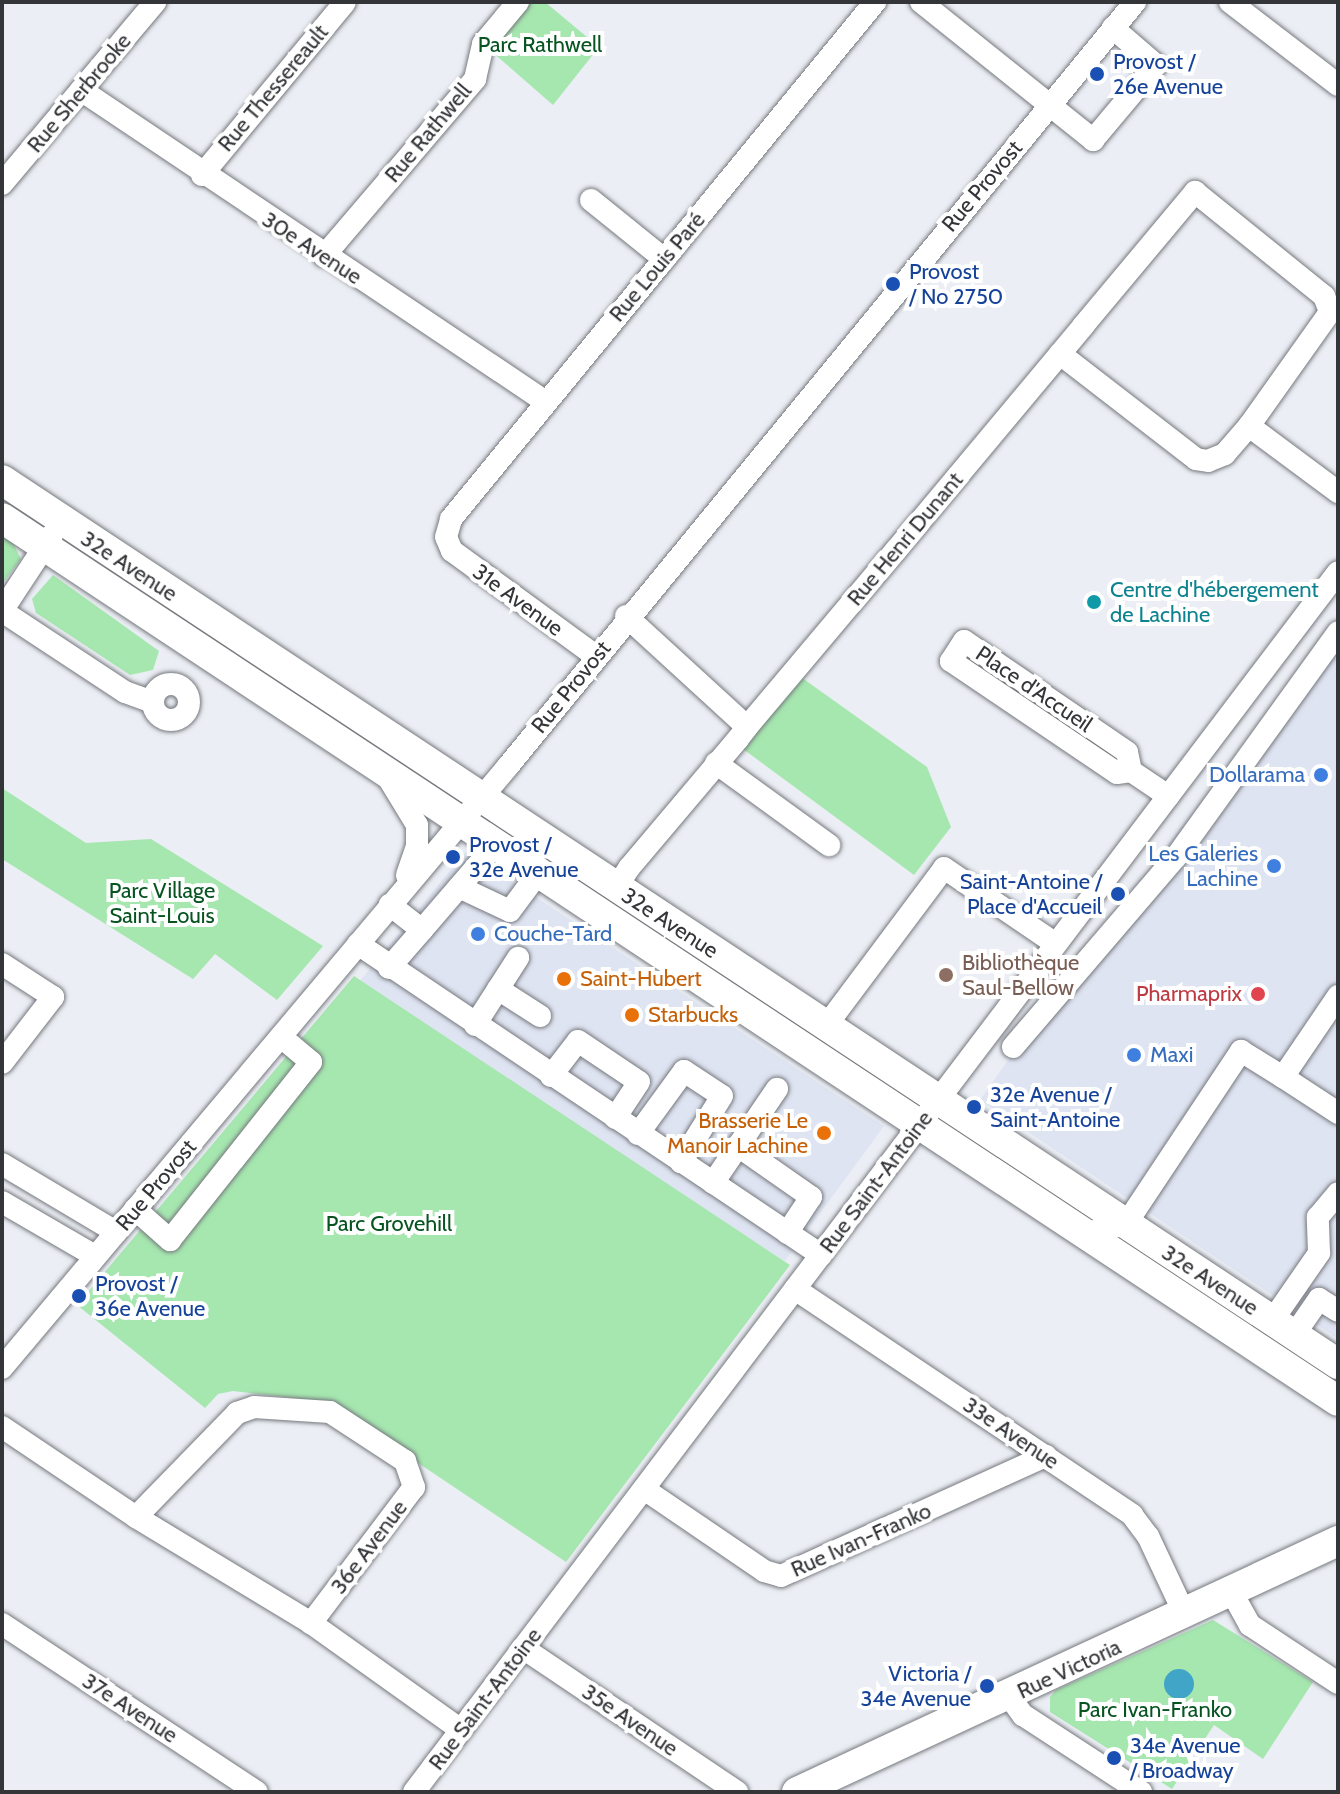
<!DOCTYPE html>
<html>
<head>
<meta charset="utf-8">
<style>
	body { margin:0 }
	#map { position:relative; width:1340px; height:1794px; overflow:hidden; background:#ebeef4; font-family:Cabin,sans-serif }
	div>[style] { position:absolute }
	.built>* { inset:0; background:#dfe4f2 }
	.green>* { inset:0; background:#a6e7b0 }
	.water>* { inset:0; background:#40a5c6 }
	.round { border-radius:50% }
	.roads { filter:drop-shadow(0 0 2px #75787d) drop-shadow(0 0 2px #75787d) }
	.minor>* { height:22px; margin:-11px; padding:0 11px; transform-origin:11px; border-radius:11px; background:#fff }
	.minor>.ring { margin:-11px; padding:0; box-sizing:content-box; background:none; border:22px solid #fff; border-radius:50% }
	.major>* { height:30px; margin:-15px; padding:0 15px; transform-origin:15px; border-radius:15px; background:#fff }
	.dots>* { width:22px; height:22px; translate:-50% -50%; box-sizing:border-box; border:4px solid #fff; border-radius:50% }
	span { translate:-50% -50%; white-space:nowrap; text-align:center; line-height:1.15; -webkit-text-stroke:8px #fff; paint-order:stroke }
	.park-label { font-size:22px; color:#075421 }
	.transit-label { font-size:22px; color:#164399 }
	.left { translate:0 -50%; text-align:left }
	.right { translate:-100% -50%; text-align:right }
	.street-label { font-size:22px; color:#343538 }
	.culture-label { font-size:22px; color:#0d838f }
	.shop-label { font-size:22px; color:#366cbe }
	.education-label { font-size:22px; color:#785e54 }
	.food-label { font-size:22px; color:#c56008 }
	.health-label { font-size:22px; color:#be3a42 }
	.frame { position:absolute; inset:0; border:4px solid #343538; pointer-events:none }
</style>
</head>
<body>
<div id="map">
	<div class="built">
		<i style="clip-path:polygon(1338px 624px,1338px 1339px,980px 1100px,1072px 969px)"></i>
		<i style="clip-path:polygon(466px 851px,884px 1126px,785px 1261px,355px 987px)"></i>
	</div>
	<div class="green">
		<i style="clip-path:polygon(518px 2px,545px 2px,599px 47px,553px 105px,483px 44px)"></i>
		<i style="clip-path:polygon(2px 536px,13px 543px,21px 559px,2px 584px)"></i>
		<i style="clip-path:polygon(53px 575px,159px 651px,153px 670px,130px 675px,36px 613px,32px 599px)"></i>
		<i style="clip-path:polygon(798px 675px,927px 767px,951px 827px,914px 875px,739px 746px)"></i>
		<i style="clip-path:polygon(2px 788px,86px 843px,151px 839px,323px 946px,277px 1000px,215px 954px,193px 979px,2px 859px)"></i>
		<i style="clip-path:polygon(354px 976px,790px 1265px,566px 1562px,327px 1402px,233px 1391px,218px 1394px,205px 1408px,77px 1305px)"></i>
		<i style="clip-path:polygon(1213px 1620px,1313px 1682px,1263px 1759px,1214px 1725px,1172px 1789px,1050px 1712px,1050px 1697px,1056px 1690px)"></i>
	</div>
	<div class="water">
		<i class="round" style="left:1164px;top:1669px;width:30px;height:30px"></i>
	</div>
	<div class="roads">
		<div class="minor">
			<i style="left:921px;top:2px;width:221px;rotate:38.7deg"></i>
			<i style="left:1093px;top:140px;width:98px;rotate:-50deg"></i>
			<i style="left:1156px;top:65px;width:57px;rotate:-139.3deg"></i>
			<i style="left:1230px;top:2px;width:136px;rotate:37.5deg"></i>
			<i style="left:81px;top:90px;width:560px;rotate:33.86deg"></i>
			<i style="left:202px;top:175px;width:224px;rotate:-50.4deg"></i>
			<i style="left:2px;top:184px;width:238px;rotate:-49.9deg"></i>
			<i style="left:591px;top:200px;width:94px;rotate:38.9deg"></i>
			<i style="left:324px;top:256px;width:233px;rotate:-49.5deg"></i>
			<i style="left:475px;top:79px;width:36px;rotate:-77deg"></i>
			<i style="left:483px;top:44px;width:55px;rotate:-50.2deg"></i>
			<i style="left:1249px;top:426px;width:111px;rotate:36.6deg"></i>
			<i style="left:2px;top:611px;width:147px;rotate:33.4deg"></i>
			<i style="left:125px;top:692px;width:29px;rotate:20deg"></i>
			<i style="left:2px;top:611px;width:91px;rotate:-56.7deg"></i>
			<i style="left:626px;top:616px;width:164px;rotate:42.5deg"></i>
			<i style="left:597px;top:657px;width:180px;rotate:-143.8deg"></i>
			<i style="left:452px;top:551px;width:15px;rotate:-113deg"></i>
			<i style="left:446px;top:537px;width:19px;rotate:-74deg"></i>
			<i style="left:451px;top:519px;width:669px;rotate:-50.64deg"></i>
			<i class="ring" style="left:153px;top:684px;width:14px;height:14px"></i>
			<i style="left:716px;top:763px;width:140px;rotate:36deg"></i>
			<i style="left:1131px;top:771px;width:19px;rotate:-102deg"></i>
			<i style="left:1127px;top:752px;width:197px;rotate:-145.7deg"></i>
			<i style="left:964px;top:641px;width:24px;rotate:123deg"></i>
			<i style="left:951px;top:661px;width:200px;rotate:34deg"></i>
			<i style="left:1117px;top:773px;width:14px;rotate:-8deg"></i>
			<i style="left:1131px;top:771px;width:45px;rotate:34deg"></i>
			<i style="left:389px;top:779px;width:54px;rotate:58.7deg"></i>
			<i style="left:417px;top:825px;width:21px;rotate:90deg"></i>
			<i style="left:417px;top:846px;width:31px;rotate:109deg"></i>
			<i style="left:459px;top:887px;width:56px;rotate:25.2deg"></i>
			<i style="left:510px;top:911px;width:49px;rotate:-53.4deg"></i>
			<i style="left:616px;top:888px;width:24px;rotate:-57deg"></i>
			<i style="left:629px;top:868px;width:169px;rotate:-49.8deg"></i>
			<i style="left:738px;top:739px;width:15px;rotate:-53deg"></i>
			<i style="left:747px;top:727px;width:231px;rotate:-49.9deg"></i>
			<i style="left:896px;top:550px;width:292px;rotate:-50.1deg"></i>
			<i style="left:1083px;top:326px;width:175px;rotate:-50.1deg"></i>
			<i style="left:1195px;top:192px;width:166px;rotate:38.9deg"></i>
			<i style="left:1324px;top:296px;width:17px;rotate:69deg"></i>
			<i style="left:1330px;top:312px;width:140px;rotate:125.4deg"></i>
			<i style="left:1249px;top:426px;width:37px;rotate:131deg"></i>
			<i style="left:1225px;top:454px;width:18px;rotate:158deg"></i>
			<i style="left:1208px;top:461px;width:12px;rotate:-171deg"></i>
			<i style="left:1196px;top:459px;width:172px;rotate:-142.3deg"></i>
			<i style="left:422px;top:930px;width:113px;rotate:-49.3deg"></i>
			<i style="left:358px;top:944px;width:558px;rotate:33.89deg"></i>
			<i style="left:2px;top:964px;width:61px;rotate:32.9deg"></i>
			<i style="left:53px;top:997px;width:83px;rotate:127.7deg"></i>
			<i style="left:389px;top:968px;width:50px;rotate:-49deg"></i>
			<i style="left:422px;top:930px;width:41px;rotate:-142deg"></i>
			<i style="left:498px;top:989px;width:50px;rotate:32.7deg"></i>
			<i style="left:475px;top:1025px;width:80px;rotate:-57.3deg"></i>
			<i style="left:826px;top:1026px;width:197px;rotate:-53.2deg"></i>
			<i style="left:944px;top:868px;width:135px;rotate:34.2deg"></i>
			<i style="left:1013px;top:1047px;width:250px;rotate:-49.4deg"></i>
			<i style="left:1176px;top:857px;width:277px;rotate:-54.2deg"></i>
			<i style="left:551px;top:1076px;width:44px;rotate:-52.4deg"></i>
			<i style="left:578px;top:1041px;width:73px;rotate:33.9deg"></i>
			<i style="left:639px;top:1082px;width:43px;rotate:123.7deg"></i>
			<i style="left:1283px;top:1077px;width:66px;rotate:33.2deg"></i>
			<i style="left:638px;top:1134px;width:78px;rotate:-53.9deg"></i>
			<i style="left:684px;top:1071px;width:45px;rotate:33.3deg"></i>
			<i style="left:722px;top:1096px;width:78px;rotate:121.8deg"></i>
			<i style="left:738px;top:1146px;width:89px;rotate:34.9deg"></i>
			<i style="left:811px;top:1197px;width:43px;rotate:123.7deg"></i>
			<i style="left:2px;top:1164px;width:133px;rotate:30.8deg"></i>
			<i style="left:713px;top:1183px;width:114px;rotate:-55.8deg"></i>
			<i style="left:2px;top:1202px;width:108px;rotate:30.1deg"></i>
			<i style="left:135px;top:1209px;width:47px;rotate:41.5deg"></i>
			<i style="left:170px;top:1240px;width:227px;rotate:-51.6deg"></i>
			<i style="left:311px;top:1062px;width:39px;rotate:-140deg"></i>
			<i style="left:1086px;top:1233px;width:41px;rotate:-12.7deg"></i>
			<i style="left:1126px;top:1224px;width:208px;rotate:-56.4deg"></i>
			<i style="left:1241px;top:1051px;width:49px;rotate:31.8deg"></i>
			<i style="left:1283px;top:1077px;width:98px;rotate:-55.8deg"></i>
			<i style="left:795px;top:1289px;width:406px;rotate:33.8deg"></i>
			<i style="left:1132px;top:1515px;width:26px;rotate:53deg"></i>
			<i style="left:1148px;top:1536px;width:87px;rotate:64.9deg"></i>
			<i style="left:1272px;top:1321px;width:83px;rotate:-55.3deg"></i>
			<i style="left:1319px;top:1253px;width:36px;rotate:-92deg"></i>
			<i style="left:1318px;top:1217px;width:31px;rotate:-50deg"></i>
			<i style="left:1294px;top:1335px;width:44px;rotate:-55.2deg"></i>
			<i style="left:1319px;top:1299px;width:22px;rotate:32deg"></i>
			<i style="left:2px;top:1368px;width:788px;rotate:-49.94deg"></i>
			<i style="left:509px;top:765px;width:987px;rotate:-50.63deg"></i>
			<i style="left:2px;top:1427px;width:161px;rotate:33.9deg"></i>
			<i style="left:136px;top:1517px;width:205px;rotate:31.2deg"></i>
			<i style="left:311px;top:1623px;width:184px;rotate:35.5deg"></i>
			<i style="left:644px;top:1489px;width:145px;rotate:34.3deg"></i>
			<i style="left:764px;top:1571px;width:18px;rotate:16deg"></i>
			<i style="left:781px;top:1576px;width:291px;rotate:-24.4deg"></i>
			<i style="left:136px;top:1517px;width:145px;rotate:-45.8deg"></i>
			<i style="left:237px;top:1413px;width:18px;rotate:-19deg"></i>
			<i style="left:254px;top:1407px;width:76px;rotate:3.8deg"></i>
			<i style="left:330px;top:1412px;width:90px;rotate:33.2deg"></i>
			<i style="left:405px;top:1461px;width:28px;rotate:71deg"></i>
			<i style="left:414px;top:1487px;width:171px;rotate:127.1deg"></i>
			<i style="left:1231px;top:1591px;width:39px;rotate:61deg"></i>
			<i style="left:1250px;top:1625px;width:105px;rotate:33.4deg"></i>
			<i style="left:2px;top:1624px;width:305px;rotate:33.4deg"></i>
			<i style="left:523px;top:1648px;width:258px;rotate:33.9deg"></i>
			<i style="left:1009px;top:1696px;width:24px;rotate:54deg"></i>
			<i style="left:1023px;top:1715px;width:141px;rotate:33.1deg"></i>
			<i style="left:414px;top:1792px;width:1530px;rotate:-52.86deg"></i>
		</div>
		<div class="major">
			<i style="left:2px;top:480px;width:1602px;rotate:33.49deg"></i>
			<i style="left:2px;top:518px;width:1601px;rotate:33.46deg"></i>
			<i style="left:797px;top:1792px;width:596px;rotate:-24.89deg"></i>
		</div>
	</div>
	<div class="dots">
		<i style="left:1097px;top:74px;background:#1a4fb4"></i>
		<i style="left:893px;top:284px;background:#1a4fb4"></i>
		<i style="left:1094px;top:602px;background:#0f9aa8"></i>
		<i style="left:1321px;top:775px;background:#3f7fe0"></i>
		<i style="left:453px;top:857px;background:#1a4fb4"></i>
		<i style="left:1274px;top:866px;background:#3f7fe0"></i>
		<i style="left:1118px;top:894px;background:#1a4fb4"></i>
		<i style="left:478px;top:934px;background:#3f7fe0"></i>
		<i style="left:946px;top:975px;background:#8d6e63"></i>
		<i style="left:564px;top:979px;background:#e8710a"></i>
		<i style="left:1258px;top:994px;background:#e0444e"></i>
		<i style="left:632px;top:1015px;background:#e8710a"></i>
		<i style="left:1134px;top:1055px;background:#3f7fe0"></i>
		<i style="left:974px;top:1107px;background:#1a4fb4"></i>
		<i style="left:824px;top:1133px;background:#e8710a"></i>
		<i style="left:79px;top:1296px;background:#1a4fb4"></i>
		<i style="left:987px;top:1686px;background:#1a4fb4"></i>
		<i style="left:1114px;top:1758px;background:#1a4fb4"></i>
	</div>
	<div class="park-label">
		<span style="left:540px;top:45px">Parc Rathwell</span>
		<span style="left:162px;top:903px">Parc Village<br>Saint-Louis</span>
		<span style="left:389px;top:1224px">Parc Grovehill</span>
		<span style="left:1155px;top:1710px">Parc Ivan-Franko</span>
	</div>
	<div class="transit-label">
		<span class="left" style="left:1113px;top:74px">Provost /<br>26e Avenue</span>
		<span class="left" style="left:909px;top:284px">Provost<br>/ No 2750</span>
		<span class="left" style="left:469px;top:857px">Provost /<br>32e Avenue</span>
		<span class="right" style="left:1102px;top:894px">Saint-Antoine /<br>Place d'Accueil</span>
		<span class="left" style="left:990px;top:1107px">32e Avenue /<br>Saint-Antoine</span>
		<span class="left" style="left:95px;top:1296px">Provost /<br>36e Avenue</span>
		<span class="right" style="left:971px;top:1686px">Victoria /<br>34e Avenue</span>
		<span class="left" style="left:1130px;top:1758px">34e Avenue<br>/ Broadway</span>
	</div>
	<div class="street-label">
		<span style="left:273px;top:88px;rotate:-50deg">Rue Thessereault</span>
		<span style="left:79px;top:93px;rotate:-50deg">Rue Sherbrooke</span>
		<span style="left:428px;top:133px;rotate:-50deg">Rue Rathwell</span>
		<span style="left:982px;top:186px;rotate:-50deg">Rue Provost</span>
		<span style="left:312px;top:248px;rotate:33deg">30e Avenue</span>
		<span style="left:657px;top:267px;rotate:-50deg">Rue Louis Paré</span>
		<span style="left:905px;top:539px;rotate:-50deg">Rue Henri Dunant</span>
		<span style="left:129px;top:566px;rotate:33deg">32e Avenue</span>
		<span style="left:518px;top:600px;rotate:36deg">31e Avenue</span>
		<span style="left:571px;top:687px;rotate:-51deg">Rue Provost</span>
		<span style="left:1034px;top:689px;rotate:34deg">Place d'Accueil</span>
		<span style="left:670px;top:923px;rotate:33deg">32e Avenue</span>
		<span style="left:876px;top:1182px;rotate:-53deg">Rue Saint-Antoine</span>
		<span style="left:156px;top:1185px;rotate:-50deg">Rue Provost</span>
		<span style="left:1210px;top:1280px;rotate:33deg">32e Avenue</span>
		<span style="left:1011px;top:1433px;rotate:34deg">33e Avenue</span>
		<span style="left:861px;top:1540px;rotate:-24deg">Rue Ivan-Franko</span>
		<span style="left:369px;top:1547px;rotate:-53deg">36e Avenue</span>
		<span style="left:1069px;top:1669px;rotate:-25deg">Rue Victoria</span>
		<span style="left:485px;top:1699px;rotate:-53deg">Rue Saint-Antoine</span>
		<span style="left:130px;top:1708px;rotate:33deg">37e Avenue</span>
		<span style="left:630px;top:1720px;rotate:34deg">35e Avenue</span>
	</div>
	<div class="culture-label">
		<span class="left" style="left:1110px;top:602px">Centre d'hébergement<br>de Lachine</span>
	</div>
	<div class="shop-label">
		<span class="right" style="left:1305px;top:775px">Dollarama</span>
		<span class="right" style="left:1258px;top:866px">Les Galeries<br>Lachine</span>
		<span class="left" style="left:494px;top:934px">Couche-Tard</span>
		<span class="left" style="left:1150px;top:1055px">Maxi</span>
	</div>
	<div class="education-label">
		<span class="left" style="left:962px;top:975px">Bibliothèque<br>Saul-Bellow</span>
	</div>
	<div class="food-label">
		<span class="left" style="left:580px;top:979px">Saint-Hubert</span>
		<span class="left" style="left:648px;top:1015px">Starbucks</span>
		<span class="right" style="left:808px;top:1133px">Brasserie Le<br>Manoir Lachine</span>
	</div>
	<div class="health-label">
		<span class="right" style="left:1242px;top:994px">Pharmaprix</span>
	</div>
	<div class="frame"></div>
</div>
</body>
</html>
